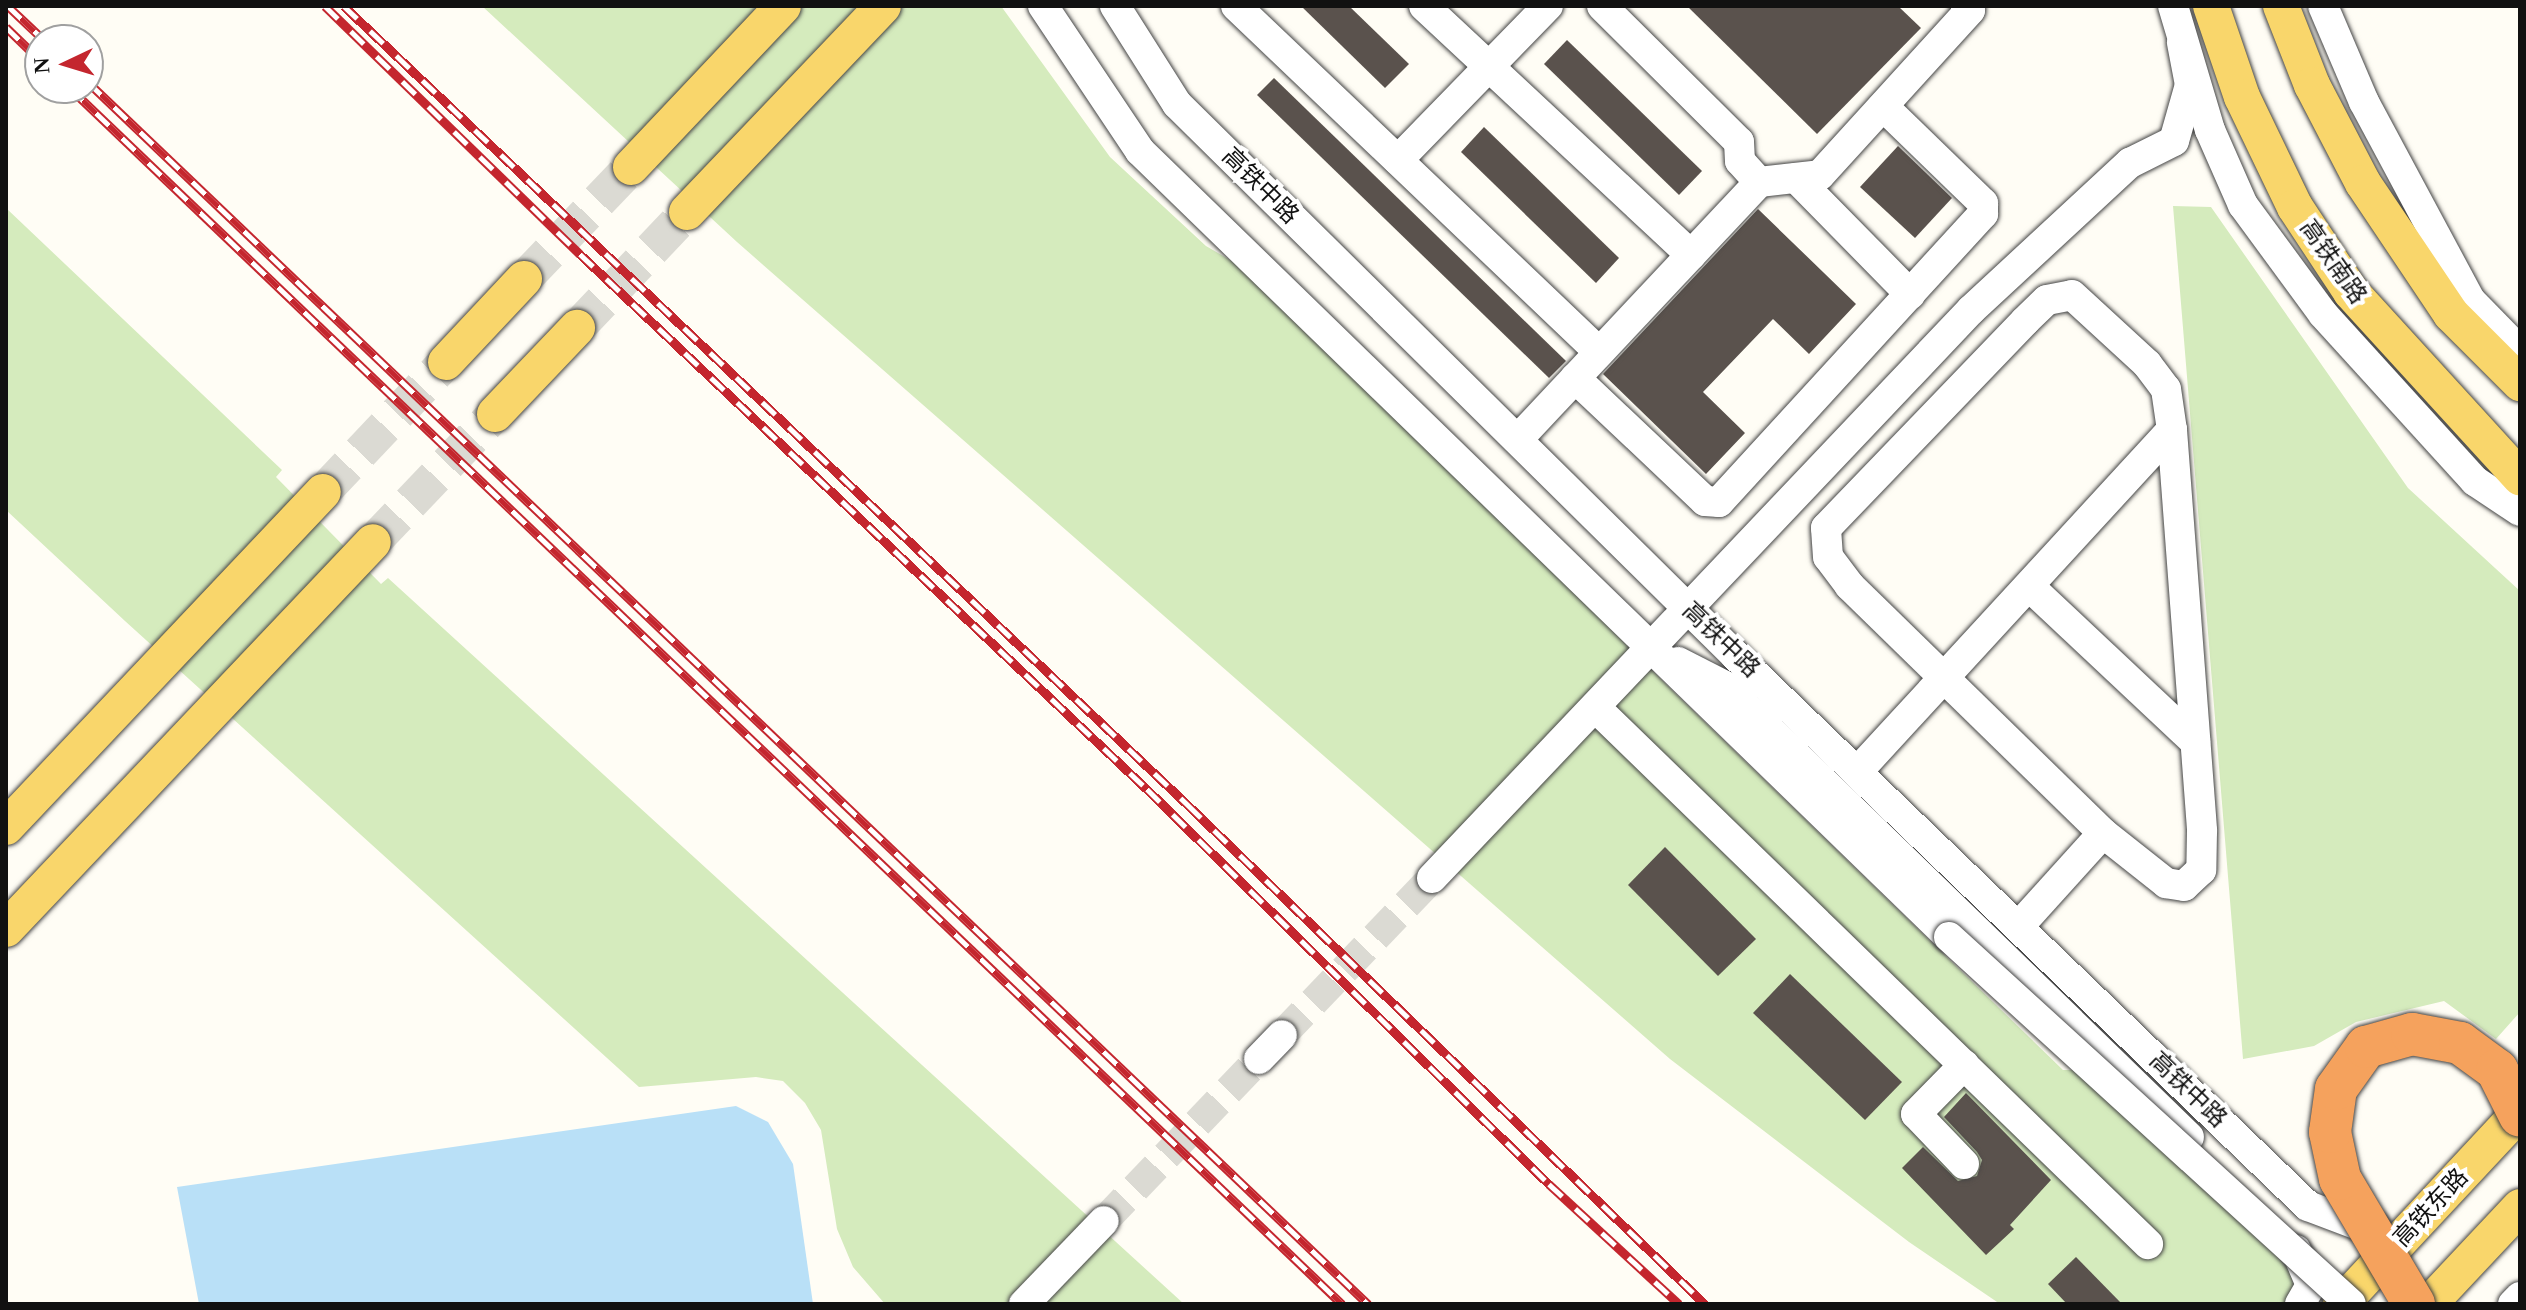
<!DOCTYPE html>
<html>
<head>
<meta charset="utf-8">
<style>
	body { margin:0 }
	#map { position:relative; width:2526px; height:1310px; overflow:hidden; background:#fffdf5; font-family:"Times New Roman","Noto Sans SC",serif }
	div>[style] { position:absolute }
	.green>* { inset:0; background:#d5ebbd }
	.water>* { inset:0; background:#b9e0f7 }
	.building>* { inset:0; background:#5a524d }
	.minor-tunnel>* { height:30px; margin-top:-15px; transform-origin:0; background:repeating-linear-gradient(90deg,#dbdad3 0 30px,transparent 0 45px) }
	.major-tunnel>* { height:36px; margin-top:-18px; transform-origin:0; background:repeating-linear-gradient(90deg,#dbdad3 0 36px,transparent 0 54px) }
	.roads { filter:drop-shadow(0 0 2px #444) drop-shadow(0 0 2px #444) }
	.minor>* { height:30px; margin:-15px; padding:0 15px; transform-origin:15px; border-radius:15px; background:#fff }
	.major>* { height:36px; margin:-18px; padding:0 18px; transform-origin:18px; border-radius:18px; background:#f9d66b }
	.rail>* { height:9px; margin-top:-4.5px; transform-origin:0; background:repeating-linear-gradient(90deg,#fff 0 18px,#c4262e 0 36px); box-sizing:border-box; border-block:2px solid #c4262e }
	.bridges { filter:drop-shadow(0 0 2px #444) drop-shadow(0 0 2px #444) }
	.minor-bridge>* { height:30px; margin:-15px; padding:0 15px; transform-origin:15px; border-radius:15px; background:#fff }
	.highway-bridge>* { height:42px; margin:-21px; padding:0 21px; transform-origin:21px; border-radius:21px; background:#f5a25d }
	span { translate:-50% -50%; white-space:nowrap; text-align:center; line-height:1.15; -webkit-text-stroke:8px #fff; paint-order:stroke }
	.street-label { font-size:24px; color:#111 }
	.frame { position:absolute; inset:0; border:8px solid #111; pointer-events:none }
	.north { position:absolute; left:24px; top:24px; width:80px; height:80px; box-sizing:border-box; background:#fff; border:2px solid #a0a0a0; border-radius:50%; rotate:266deg; font-size:22px; font-weight:700; line-height:32px; text-align:center; color:#111 }
	.north::after { content:''; display:block; margin:auto; width:28px; height:36px; background:#c4262e; clip-path:polygon(50% 0,100% 100%,50% 72%,0 100%) }
</style>
</head>
<body>
<div id="map">
	<div class="green">
		<i style="clip-path:polygon(482px 6px,1001px 6px,1110px 157px,1206px 246px,1254px 274px,1676px 694px,2063px 1070px,2082px 1070px,2286px 1259px,2296px 1293px,2290px 1304px,2000px 1304px,1909px 1242px,1670px 1059px,737px 242px)"></i>
		<i style="clip-path:polygon(2173px 206px,2211px 207px,2408px 488px,2520px 591px,2520px 1012px,2496px 1039px,2444px 1001px,2356px 1022px,2314px 1046px,2243px 1059px)"></i>
		<i style="clip-path:polygon(6px 208px,282px 470px,276px 477px,381px 584px,388px 578px,1184px 1304px,885px 1304px,853px 1267px,837px 1229px,821px 1130px,805px 1103px,783px 1081px,756px 1077px,639px 1087px,125px 621px,6px 510px)"></i>
	</div>
	<div class="water">
		<i style="clip-path:polygon(736px 1106px,768px 1122px,793px 1164px,813px 1304px,199px 1304px,177px 1187px)"></i>
	</div>
	<div class="building">
		<i style="clip-path:polygon(1301px 6px,1349px 6px,1409px 64px,1385px 88px)"></i>
		<i style="clip-path:polygon(1687px 6px,1898px 6px,1921px 28px,1817px 134px)"></i>
		<i style="clip-path:polygon(1567px 40px,1702px 171px,1679px 195px,1544px 64px)"></i>
		<i style="clip-path:polygon(1274px 78px,1566px 361px,1549px 378px,1257px 95px)"></i>
		<i style="clip-path:polygon(1484px 127px,1619px 258px,1596px 283px,1461px 152px)"></i>
		<i style="clip-path:polygon(1898px 146px,1952px 198px,1915px 238px,1860px 187px)"></i>
		<i style="clip-path:polygon(1758px 209px,1856px 304px,1809px 354px,1773px 319px,1703px 392px,1745px 433px,1706px 474px,1603px 374px)"></i>
		<i style="clip-path:polygon(1665px 847px,1756px 939px,1718px 976px,1628px 885px)"></i>
		<i style="clip-path:polygon(1790px 974px,1902px 1082px,1865px 1120px,1753px 1013px)"></i>
		<i style="clip-path:polygon(1966px 1093px,2051px 1180px,2010px 1225px,2014px 1229px,1986px 1255px,1902px 1168px,1923px 1147px,1958px 1181px,1977px 1176px,1982px 1160px,1977px 1152px,1944px 1117px)"></i>
		<i style="clip-path:polygon(2076px 1257px,2122px 1304px,2067px 1304px,2048px 1284px)"></i>
	</div>
	<div class="minor-tunnel">
		<i style="left:1282px;top:1035px;width:217px;rotate:-46.3deg"></i>
		<i style="left:1104px;top:1221px;width:224px;rotate:-46.3deg"></i>
	</div>
	<div class="major-tunnel">
		<i style="left:524px;top:279px;width:155px;rotate:-46.3deg"></i>
		<i style="left:577px;top:328px;width:160px;rotate:-46.5deg"></i>
		<i style="left:323px;top:492px;width:179px;rotate:-46.6deg"></i>
		<i style="left:373px;top:542px;width:177px;rotate:-46.4deg"></i>
	</div>
	<div class="roads">
		<div class="minor">
			<i style="left:1043px;top:6px;width:174px;rotate:56.2deg"></i>
			<i style="left:1140px;top:151px;width:1128px;rotate:44.17deg"></i>
			<i style="left:1115px;top:6px;width:116px;rotate:57.7deg"></i>
			<i style="left:1177px;top:104px;width:784px;rotate:44.64deg"></i>
			<i style="left:1735px;top:655px;width:795px;rotate:43.88deg"></i>
			<i style="left:2308px;top:1206px;width:65px;rotate:20.7deg"></i>
			<i style="left:2369px;top:1229px;width:6px;rotate:-18deg"></i>
			<i style="left:1236px;top:6px;width:501px;rotate:43.63deg"></i>
			<i style="left:1424px;top:6px;width:365px;rotate:43deg"></i>
			<i style="left:1602px;top:6px;width:193px;rotate:44.8deg"></i>
			<i style="left:1739px;top:142px;width:19px;rotate:87deg"></i>
			<i style="left:1740px;top:161px;width:28px;rotate:48deg"></i>
			<i style="left:2173px;top:6px;width:129px;rotate:73.4deg"></i>
			<i style="left:2210px;top:130px;width:82px;rotate:66.3deg"></i>
			<i style="left:2243px;top:205px;width:135px;rotate:53.7deg"></i>
			<i style="left:2323px;top:314px;width:226px;rotate:47.7deg"></i>
			<i style="left:2475px;top:481px;width:54px;rotate:33.7deg"></i>
			<i style="left:2323px;top:6px;width:104px;rotate:66.9deg"></i>
			<i style="left:2364px;top:102px;width:225px;rotate:61.8deg"></i>
			<i style="left:2470px;top:300px;width:71px;rotate:45.6deg"></i>
			<i style="left:1398px;top:160px;width:215px;rotate:-45.8deg"></i>
			<i style="left:1796px;top:178px;width:163px;rotate:45.5deg"></i>
			<i style="left:2072px;top:295px;width:102px;rotate:42.6deg"></i>
			<i style="left:2147px;top:364px;width:31px;rotate:53deg"></i>
			<i style="left:2166px;top:389px;width:41px;rotate:81.7deg"></i>
			<i style="left:2172px;top:430px;width:402px;rotate:85.7deg"></i>
			<i style="left:2202px;top:831px;width:39px;rotate:91deg"></i>
			<i style="left:2201px;top:870px;width:23px;rotate:137deg"></i>
			<i style="left:2184px;top:886px;width:18px;rotate:-171deg"></i>
			<i style="left:2166px;top:883px;width:80px;rotate:-141.6deg"></i>
			<i style="left:2103px;top:833px;width:354px;rotate:-135.7deg"></i>
			<i style="left:1850px;top:586px;width:36px;rotate:-127deg"></i>
			<i style="left:1828px;top:557px;width:29px;rotate:-94deg"></i>
			<i style="left:1826px;top:528px;width:287px;rotate:-46.1deg"></i>
			<i style="left:2025px;top:321px;width:30px;rotate:-44deg"></i>
			<i style="left:2047px;top:300px;width:25px;rotate:-11deg"></i>
			<i style="left:1575px;top:378px;width:179px;rotate:43.4deg"></i>
			<i style="left:1705px;top:501px;width:14px;rotate:4deg"></i>
			<i style="left:1719px;top:502px;width:391px;rotate:-47.5deg"></i>
			<i style="left:1983px;top:214px;width:11px;rotate:-90deg"></i>
			<i style="left:1983px;top:203px;width:139px;rotate:-135.9deg"></i>
			<i style="left:1518px;top:439px;width:352px;rotate:-46.8deg"></i>
			<i style="left:1759px;top:182px;width:61px;rotate:-6.5deg"></i>
			<i style="left:1820px;top:175px;width:223px;rotate:-47.7deg"></i>
			<i style="left:1970px;top:10px;width:6px;rotate:-135deg"></i>
			<i style="left:2029px;top:586px;width:228px;rotate:43.2deg"></i>
			<i style="left:1678px;top:662px;width:53px;rotate:27.1deg"></i>
			<i style="left:1725px;top:686px;width:647px;rotate:44.19deg"></i>
			<i style="left:1595px;top:707px;width:771px;rotate:44.16deg"></i>
			<i style="left:1858px;top:771px;width:464px;rotate:-47.4deg"></i>
			<i style="left:1432px;top:878px;width:783px;rotate:-46.5deg"></i>
			<i style="left:1971px;top:310px;width:217px;rotate:-42.8deg"></i>
			<i style="left:2130px;top:163px;width:49px;rotate:-26.6deg"></i>
			<i style="left:2174px;top:141px;width:58px;rotate:-74.1deg"></i>
			<i style="left:2190px;top:85px;width:43px;rotate:-100.8deg"></i>
			<i style="left:2019px;top:926px;width:125px;rotate:-47.9deg"></i>
			<i style="left:1259px;top:1059px;width:33px;rotate:-46deg"></i>
			<i style="left:1964px;top:1164px;width:69px;rotate:-133.8deg"></i>
			<i style="left:1916px;top:1114px;width:69px;rotate:-45.6deg"></i>
			<i style="left:2296px;top:1250px;width:38px;rotate:67deg"></i>
			<i style="left:2311px;top:1285px;width:22px;rotate:120deg"></i>
			<i style="left:1024px;top:1304px;width:115px;rotate:-46.1deg"></i>
			<i style="left:2513px;top:1304px;width:10px;rotate:-45deg"></i>
		</div>
		<div class="major">
			<i style="left:2211px;top:6px;width:96px;rotate:71.2deg"></i>
			<i style="left:2242px;top:97px;width:122px;rotate:64.3deg"></i>
			<i style="left:2295px;top:207px;width:102px;rotate:56.6deg"></i>
			<i style="left:2351px;top:292px;width:251px;rotate:47.6deg"></i>
			<i style="left:2281px;top:6px;width:85px;rotate:68.6deg"></i>
			<i style="left:2312px;top:85px;width:110px;rotate:62.5deg"></i>
			<i style="left:2363px;top:183px;width:158px;rotate:56.1deg"></i>
			<i style="left:2451px;top:314px;width:98px;rotate:45deg"></i>
			<i style="left:631px;top:167px;width:221px;rotate:-46.6deg"></i>
			<i style="left:687px;top:212px;width:284px;rotate:-46.4deg"></i>
			<i style="left:446px;top:362px;width:114px;rotate:-46.8deg"></i>
			<i style="left:495px;top:414px;width:119px;rotate:-46.4deg"></i>
			<i style="left:6px;top:827px;width:461px;rotate:-46.6deg"></i>
			<i style="left:6px;top:929px;width:533px;rotate:-46.52deg"></i>
			<i style="left:2341px;top:1304px;width:262px;rotate:-47deg"></i>
			<i style="left:2429px;top:1304px;width:133px;rotate:-46.8deg"></i>
		</div>
	</div>
	<div class="rail">
		<i style="left:8px;top:6px;width:50px;rotate:43.4deg"></i>
		<i style="left:325px;top:6px;width:356px;rotate:44.2deg"></i>
		<i style="left:580px;top:254px;width:780px;rotate:43.34deg"></i>
		<i style="left:1147px;top:789px;width:564px;rotate:44.5deg"></i>
		<i style="left:1549px;top:1184px;width:177px;rotate:42.7deg"></i>
		<i style="left:344px;top:6px;width:1162px;rotate:43.43deg"></i>
		<i style="left:1188px;top:805px;width:719px;rotate:43.99deg"></i>
		<i style="left:6px;top:27px;width:47px;rotate:44.1deg"></i>
		<i style="left:88px;top:82px;width:1770px;rotate:43.67deg"></i>
		<i style="left:70px;top:88px;width:1760px;rotate:43.71deg"></i>
	</div>
	<div class="bridges">
		<div class="minor-bridge">
			<i style="left:1949px;top:937px;width:544px;rotate:42.39deg"></i>
		</div>
		<div class="highway-bridge">
			<i style="left:2414px;top:1304px;width:145px;rotate:-120.6deg"></i>
			<i style="left:2340px;top:1179px;width:48px;rotate:-102deg"></i>
			<i style="left:2330px;top:1132px;width:43px;rotate:-82.1deg"></i>
			<i style="left:2336px;top:1089px;width:52px;rotate:-54.5deg"></i>
			<i style="left:2366px;top:1047px;width:48px;rotate:-15.8deg"></i>
			<i style="left:2412px;top:1034px;width:49px;rotate:10.6deg"></i>
			<i style="left:2460px;top:1043px;width:46px;rotate:36.1deg"></i>
			<i style="left:2497px;top:1070px;width:51px;rotate:63.4deg"></i>
		</div>
	</div>
	<div class="street-label">
		<span style="left:1260px;top:186px;rotate:45deg">高铁中路</span>
		<span style="left:2333px;top:262px;rotate:55deg">高铁南路</span>
		<span style="left:1721px;top:640px;rotate:44deg">高铁中路</span>
		<span style="left:2188px;top:1090px;rotate:44deg">高铁中路</span>
		<span style="left:2431px;top:1208px;rotate:-47deg">高铁东路</span>
	</div>
	<div class="frame"></div>
	<div class="north">N</div>
</div>
</body>
</html>
